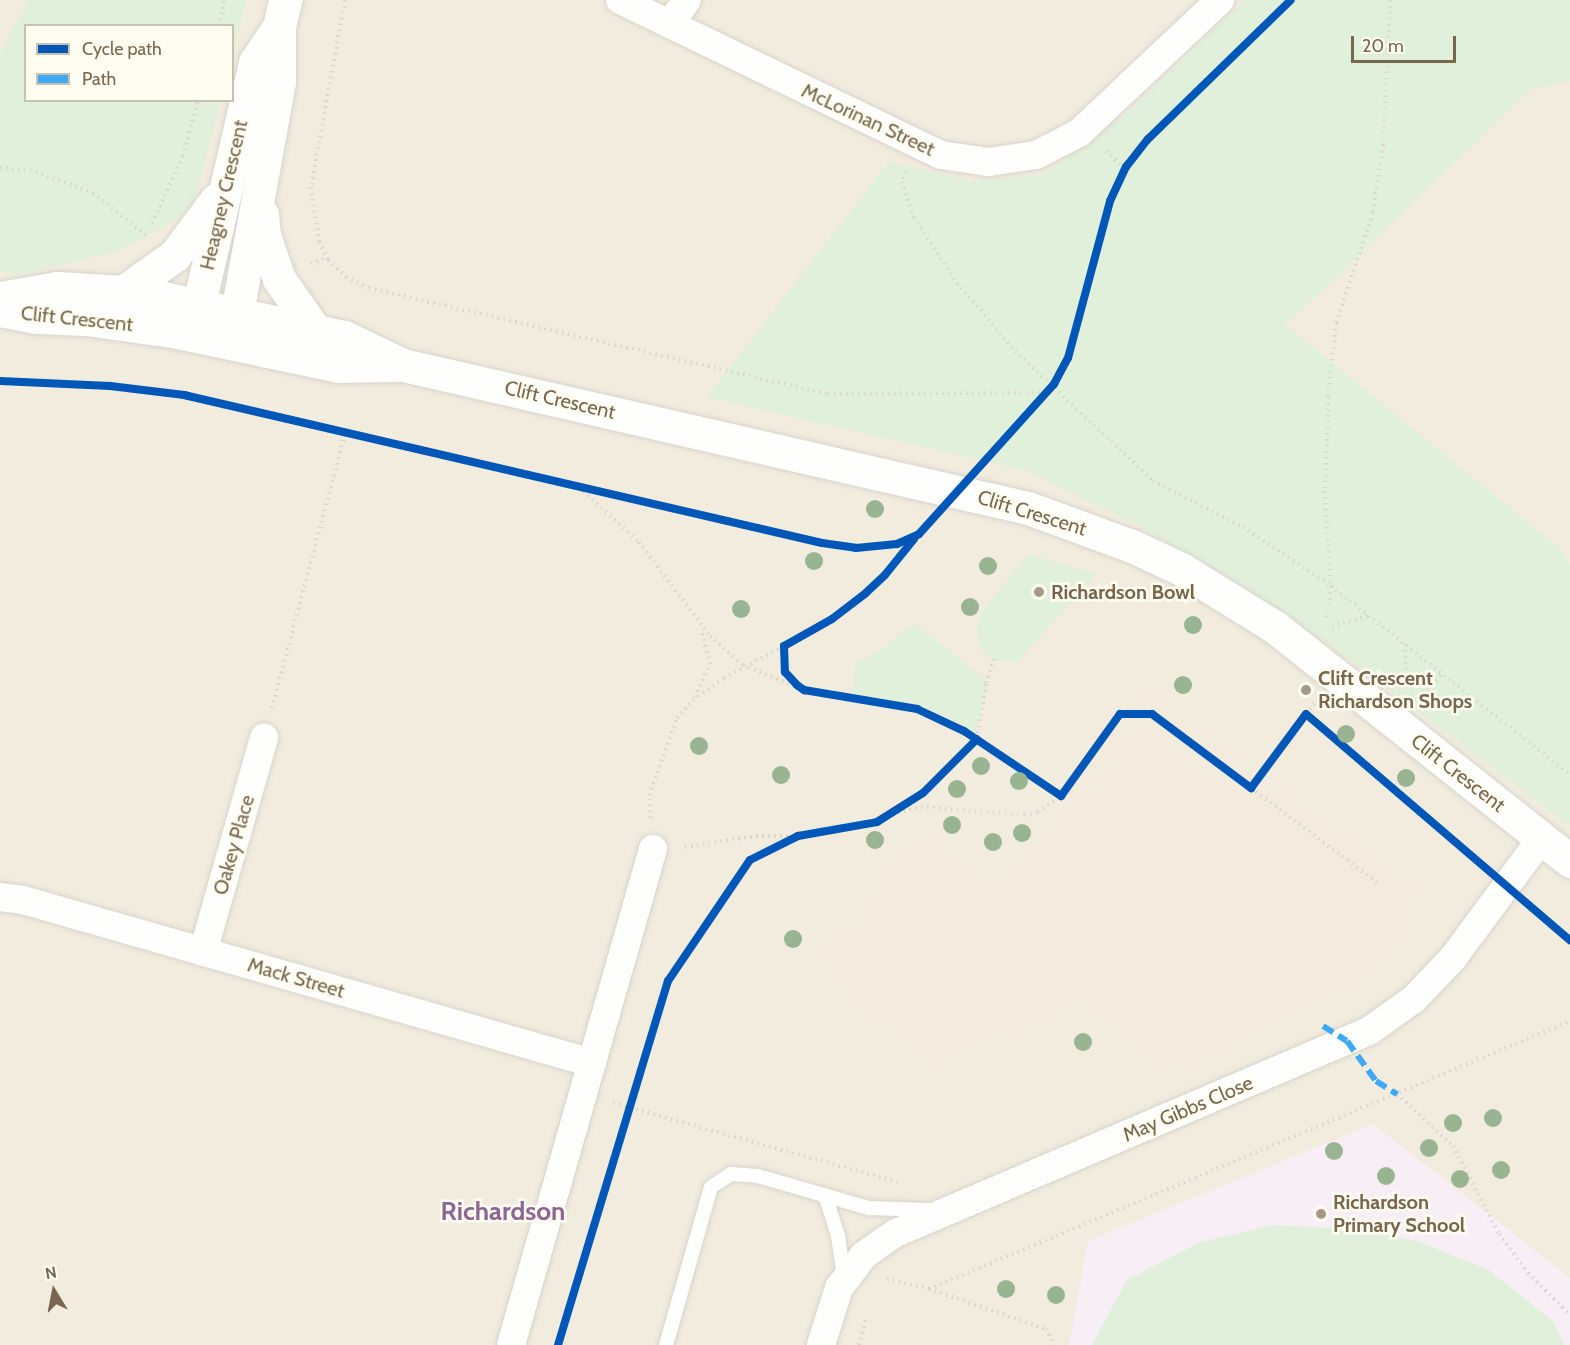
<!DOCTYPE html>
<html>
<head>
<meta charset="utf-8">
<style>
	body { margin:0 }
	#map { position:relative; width:1570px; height:1345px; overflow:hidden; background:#f8f7f0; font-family:Cabin,sans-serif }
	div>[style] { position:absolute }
	.residential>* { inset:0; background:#f1ecde }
	.commercial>* { inset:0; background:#f2ebde }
	.education>* { inset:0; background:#f7eff5 }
	.green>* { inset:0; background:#e1f0db }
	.path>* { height:4px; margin-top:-2px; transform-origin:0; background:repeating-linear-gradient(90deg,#dad7d0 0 1.5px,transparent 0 6px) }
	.roads { filter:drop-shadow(0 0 2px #d8d4cd) drop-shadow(0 0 2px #d8d4cd) }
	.lane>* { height:14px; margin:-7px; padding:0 7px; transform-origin:7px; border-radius:7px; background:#fefefd }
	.street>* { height:28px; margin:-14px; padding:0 14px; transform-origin:14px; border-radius:14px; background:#fefefd }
	.secondary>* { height:33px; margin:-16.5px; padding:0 16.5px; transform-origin:16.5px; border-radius:16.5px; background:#fefefd }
	.quiet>* { height:6px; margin-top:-3px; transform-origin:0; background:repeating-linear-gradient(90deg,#3fa9f5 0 12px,transparent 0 18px) }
	.cycleway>* { height:8px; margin:-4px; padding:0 4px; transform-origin:4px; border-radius:4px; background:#0057b8 }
	.trees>* { width:18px; height:18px; margin:-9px; border-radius:50%; background:#98b492 }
	.dots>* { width:16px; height:16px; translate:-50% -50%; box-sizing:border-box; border:3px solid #fffdf2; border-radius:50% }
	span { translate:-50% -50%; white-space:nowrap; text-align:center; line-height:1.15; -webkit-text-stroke:5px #fffdf2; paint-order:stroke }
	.street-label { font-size:20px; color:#78674e }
	.poi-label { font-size:20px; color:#78674e; font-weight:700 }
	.left { translate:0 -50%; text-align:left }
	.district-label { font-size:26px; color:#8e6693; font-weight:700 }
	.legend { position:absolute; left:24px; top:24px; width:210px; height:78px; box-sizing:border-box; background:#fffdf2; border:2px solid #c9c1b0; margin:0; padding:8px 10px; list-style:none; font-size:18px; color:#78674e }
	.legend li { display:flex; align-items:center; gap:12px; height:30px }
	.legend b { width:30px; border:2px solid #c9c1b0 }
	.north { position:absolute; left:24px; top:1261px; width:60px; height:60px; -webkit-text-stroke:4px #fffdf2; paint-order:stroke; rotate:350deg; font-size:16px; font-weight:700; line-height:24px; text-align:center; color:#78674e }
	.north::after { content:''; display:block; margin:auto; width:21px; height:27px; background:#78674e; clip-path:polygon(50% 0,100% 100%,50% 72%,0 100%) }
	.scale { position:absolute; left:1351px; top:36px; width:105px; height:27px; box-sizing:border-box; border:3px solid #78674e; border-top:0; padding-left:8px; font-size:18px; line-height:21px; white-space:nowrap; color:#78674e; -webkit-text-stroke:4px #fffdf2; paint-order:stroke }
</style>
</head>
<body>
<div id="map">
	<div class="residential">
		<i style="clip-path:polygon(evenodd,0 0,1570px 0,1570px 1345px,0 1345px,0 0,26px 26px,232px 26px,232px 100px,26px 100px,26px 26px)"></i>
	</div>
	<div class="commercial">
		<i style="clip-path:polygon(1148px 685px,1424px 898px,1363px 984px,1164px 1074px,1084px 1001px,931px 1064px,816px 967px,922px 832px,997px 888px)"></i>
	</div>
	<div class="education">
		<i style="clip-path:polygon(1373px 1124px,1570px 1278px,1570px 1345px,1069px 1345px,1088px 1241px)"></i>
	</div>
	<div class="green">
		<i style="clip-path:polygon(29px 0,246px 0,233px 53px,232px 26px,26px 26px,26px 100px,221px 101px,194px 204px,170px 223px,121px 250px,23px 274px,0 272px,0 52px)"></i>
		<i style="clip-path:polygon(1245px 0,1570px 0,1570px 81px,1531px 89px,1286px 325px,1560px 549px,1570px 564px,1570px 826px,1318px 637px,1143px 528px,1029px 471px,707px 397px,889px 162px,974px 181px,1045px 174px,1120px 119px)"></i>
		<i style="clip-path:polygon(1028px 554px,1097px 574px,1018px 661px,997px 661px,983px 654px,976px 629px,984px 609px)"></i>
		<i style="clip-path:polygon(916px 625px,987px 680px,976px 735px,918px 710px,855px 699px,852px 694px,856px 664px,887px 646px,909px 626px)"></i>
		<i style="clip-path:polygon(1272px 1225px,1365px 1229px,1417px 1241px,1489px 1270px,1553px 1321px,1565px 1345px,1092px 1345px,1127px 1280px,1200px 1242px)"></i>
	</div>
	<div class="path">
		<i style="left:345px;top:0;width:190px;rotate:100.3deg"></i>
		<i style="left:311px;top:187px;width:56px;rotate:81.7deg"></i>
		<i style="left:319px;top:242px;width:20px;rotate:63deg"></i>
		<i style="left:328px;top:260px;width:25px;rotate:43deg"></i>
		<i style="left:346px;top:277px;width:25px;rotate:26deg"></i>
		<i style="left:369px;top:288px;width:471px;rotate:13deg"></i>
		<i style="left:828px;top:394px;width:220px;rotate:-0.5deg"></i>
		<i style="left:1390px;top:0;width:145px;rotate:92.8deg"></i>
		<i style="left:1383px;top:145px;width:69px;rotate:98.4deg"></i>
		<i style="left:1373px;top:213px;width:116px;rotate:108.6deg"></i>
		<i style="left:1336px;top:323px;width:74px;rotate:96.2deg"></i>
		<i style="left:1328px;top:397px;width:94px;rotate:91.8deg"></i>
		<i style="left:1325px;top:491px;width:95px;rotate:86.4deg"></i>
		<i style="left:1331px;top:586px;width:305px;rotate:38.3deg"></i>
		<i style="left:218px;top:26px;width:27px;rotate:-75deg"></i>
		<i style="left:1106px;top:151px;width:25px;rotate:45deg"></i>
		<i style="left:0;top:168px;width:36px;rotate:6deg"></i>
		<i style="left:36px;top:172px;width:61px;rotate:20.2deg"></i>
		<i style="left:93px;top:193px;width:67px;rotate:38.9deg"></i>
		<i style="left:906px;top:172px;width:11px;rotate:112deg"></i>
		<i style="left:902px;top:182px;width:38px;rotate:72deg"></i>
		<i style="left:914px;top:218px;width:78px;rotate:56.5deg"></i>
		<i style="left:957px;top:283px;width:89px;rotate:49.5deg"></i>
		<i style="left:1015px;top:351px;width:190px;rotate:43.3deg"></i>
		<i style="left:1153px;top:481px;width:101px;rotate:27.1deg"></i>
		<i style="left:1243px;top:527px;width:106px;rotate:33.8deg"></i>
		<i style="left:1331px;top:586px;width:36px;rotate:98deg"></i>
		<i style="left:152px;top:223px;width:74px;rotate:-65.2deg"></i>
		<i style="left:183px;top:156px;width:58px;rotate:-75deg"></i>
		<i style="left:311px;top:264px;width:17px;rotate:-25deg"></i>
		<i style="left:579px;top:487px;width:81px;rotate:42.5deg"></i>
		<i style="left:639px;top:542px;width:118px;rotate:52.9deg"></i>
		<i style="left:710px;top:636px;width:44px;rotate:41.3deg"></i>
		<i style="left:743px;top:665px;width:66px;rotate:22.3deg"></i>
		<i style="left:1332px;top:627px;width:38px;rotate:-17deg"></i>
		<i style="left:1405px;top:644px;width:44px;rotate:86.1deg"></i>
		<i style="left:695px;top:697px;width:36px;rotate:-66deg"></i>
		<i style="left:710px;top:664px;width:36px;rotate:-104deg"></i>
		<i style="left:1421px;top:700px;width:33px;rotate:-51deg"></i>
		<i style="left:272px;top:708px;width:285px;rotate:-75.1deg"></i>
		<i style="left:1306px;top:714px;width:15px;rotate:-53deg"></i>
		<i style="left:977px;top:739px;width:57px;rotate:-80.9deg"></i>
		<i style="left:986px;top:683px;width:28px;rotate:-72deg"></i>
		<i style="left:1251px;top:788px;width:161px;rotate:36.9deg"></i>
		<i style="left:892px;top:814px;width:30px;rotate:-14deg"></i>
		<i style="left:921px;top:807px;width:103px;rotate:4.4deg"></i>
		<i style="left:1024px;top:815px;width:14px;rotate:-12deg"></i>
		<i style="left:1038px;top:812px;width:28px;rotate:-35deg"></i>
		<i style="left:650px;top:818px;width:23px;rotate:-92deg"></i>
		<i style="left:649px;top:795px;width:82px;rotate:-70deg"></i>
		<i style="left:677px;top:718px;width:24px;rotate:-48deg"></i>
		<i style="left:693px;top:700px;width:38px;rotate:-35deg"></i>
		<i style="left:724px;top:678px;width:68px;rotate:-28.1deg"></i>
		<i style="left:685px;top:847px;width:72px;rotate:-8.8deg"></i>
		<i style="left:756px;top:836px;width:42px"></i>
		<i style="left:1397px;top:1094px;width:76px;rotate:42.9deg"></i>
		<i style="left:1453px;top:1146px;width:99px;rotate:62.4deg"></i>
		<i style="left:1499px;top:1234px;width:49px;rotate:53.4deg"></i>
		<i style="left:1528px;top:1273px;width:59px;rotate:45deg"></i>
		<i style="left:613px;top:1103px;width:295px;rotate:15.5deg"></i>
		<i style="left:887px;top:1279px;width:43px;rotate:13.4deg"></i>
		<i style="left:929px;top:1289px;width:124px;rotate:18.9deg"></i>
		<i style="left:1046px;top:1329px;width:18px;rotate:61deg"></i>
		<i style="left:929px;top:1289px;width:695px;rotate:-22.69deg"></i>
		<i style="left:859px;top:1345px;width:30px;rotate:-75deg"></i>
	</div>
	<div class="roads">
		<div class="lane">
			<i style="left:825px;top:1195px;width:43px;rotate:72.4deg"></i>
			<i style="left:838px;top:1236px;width:42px;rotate:81.9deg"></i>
			<i style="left:666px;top:1345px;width:164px;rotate:-74.1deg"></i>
			<i style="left:711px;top:1187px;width:24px;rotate:-33deg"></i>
			<i style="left:731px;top:1174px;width:27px;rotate:4deg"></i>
			<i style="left:758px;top:1176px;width:116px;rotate:16.1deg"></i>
			<i style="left:869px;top:1208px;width:60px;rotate:1.9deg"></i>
		</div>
		<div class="street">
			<i style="left:620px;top:0;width:356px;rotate:25.8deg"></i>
			<i style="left:941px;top:155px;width:49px;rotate:8.3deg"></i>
			<i style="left:989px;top:162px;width:48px;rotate:-8.5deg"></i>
			<i style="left:1036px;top:155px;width:48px;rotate:-27.1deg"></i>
			<i style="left:1079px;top:133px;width:194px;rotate:-43.3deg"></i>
			<i style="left:670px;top:24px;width:29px;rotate:-55deg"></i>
			<i style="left:0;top:897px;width:23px;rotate:7deg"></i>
			<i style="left:23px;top:900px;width:592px;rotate:15.99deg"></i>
			<i style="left:203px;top:952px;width:223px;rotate:-74.1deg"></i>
			<i style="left:511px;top:1345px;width:516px;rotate:-74.02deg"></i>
			<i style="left:821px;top:1345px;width:60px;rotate:-72.5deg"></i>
			<i style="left:839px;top:1288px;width:41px;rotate:-52.9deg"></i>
			<i style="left:864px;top:1255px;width:39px;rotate:-35deg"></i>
			<i style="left:896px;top:1233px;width:514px;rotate:-23.13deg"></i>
			<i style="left:1369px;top:1031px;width:55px;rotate:-35.4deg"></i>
			<i style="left:1414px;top:999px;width:57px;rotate:-46.4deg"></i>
			<i style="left:1453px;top:958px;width:148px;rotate:-53.5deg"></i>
		</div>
		<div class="secondary">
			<i style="left:262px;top:214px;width:21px;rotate:85deg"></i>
			<i style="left:264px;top:235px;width:46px;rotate:71.2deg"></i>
			<i style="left:279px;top:279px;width:62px;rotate:54.8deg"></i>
			<i style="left:123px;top:292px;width:64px;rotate:-35.4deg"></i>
			<i style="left:175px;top:255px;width:69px;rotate:-53.3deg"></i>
			<i style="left:0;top:298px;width:58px;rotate:-10deg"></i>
			<i style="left:57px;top:288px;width:83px;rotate:3.4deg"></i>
			<i style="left:140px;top:293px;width:209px;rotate:12.2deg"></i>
			<i style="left:344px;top:337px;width:65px;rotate:25.4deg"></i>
			<i style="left:403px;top:365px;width:641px;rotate:12.89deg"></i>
			<i style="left:1028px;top:508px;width:111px;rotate:20.1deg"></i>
			<i style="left:1132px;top:546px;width:54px;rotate:25.1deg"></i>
			<i style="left:1181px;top:569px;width:110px;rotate:31.7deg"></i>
			<i style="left:1275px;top:627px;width:377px;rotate:38.4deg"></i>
			<i style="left:0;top:310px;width:37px;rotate:11deg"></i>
			<i style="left:36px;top:317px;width:50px;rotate:2.3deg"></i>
			<i style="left:86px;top:319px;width:88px;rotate:7.9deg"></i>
			<i style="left:173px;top:331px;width:170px;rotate:11.9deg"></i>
			<i style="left:339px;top:366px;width:56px;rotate:-1deg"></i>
			<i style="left:194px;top:325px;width:270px;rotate:-76.9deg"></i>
			<i style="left:255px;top:62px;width:42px;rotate:-55.6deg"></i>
			<i style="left:233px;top:335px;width:258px;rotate:-79.7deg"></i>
			<i style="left:279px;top:81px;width:54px;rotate:-90deg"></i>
			<i style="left:279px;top:27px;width:28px;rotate:-77deg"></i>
		</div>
	</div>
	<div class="quiet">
		<i style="left:1323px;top:1026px;width:28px;rotate:32deg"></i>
		<i style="left:1347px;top:1041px;width:49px;rotate:54.1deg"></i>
		<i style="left:1376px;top:1081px;width:25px;rotate:32deg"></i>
	</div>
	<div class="cycleway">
		<i style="left:0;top:381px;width:110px;rotate:2.6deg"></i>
		<i style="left:110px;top:386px;width:75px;rotate:6.9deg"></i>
		<i style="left:184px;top:395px;width:655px;rotate:13.06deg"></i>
		<i style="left:822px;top:543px;width:34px;rotate:8deg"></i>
		<i style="left:856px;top:548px;width:41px;rotate:-5.6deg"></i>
		<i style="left:897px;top:544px;width:24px;rotate:-24deg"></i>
		<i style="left:919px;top:534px;width:202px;rotate:-48deg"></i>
		<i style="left:1054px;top:384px;width:30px;rotate:-62deg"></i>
		<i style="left:1068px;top:358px;width:163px;rotate:-75deg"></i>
		<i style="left:1110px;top:201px;width:38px;rotate:-65deg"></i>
		<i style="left:1126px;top:167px;width:36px;rotate:-52deg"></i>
		<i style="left:1148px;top:139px;width:199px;rotate:-44.2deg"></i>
		<i style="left:914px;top:539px;width:46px;rotate:128.9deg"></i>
		<i style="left:885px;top:575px;width:26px;rotate:137deg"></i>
		<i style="left:866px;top:593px;width:43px;rotate:142.6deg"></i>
		<i style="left:832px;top:619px;width:55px;rotate:150.6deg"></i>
		<i style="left:784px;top:646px;width:26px;rotate:88deg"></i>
		<i style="left:785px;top:672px;width:18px;rotate:47deg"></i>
		<i style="left:797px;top:685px;width:9px;rotate:36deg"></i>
		<i style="left:804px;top:690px;width:115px;rotate:9.5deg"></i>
		<i style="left:917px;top:709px;width:52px;rotate:25.1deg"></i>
		<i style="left:964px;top:731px;width:117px;rotate:33.8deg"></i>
		<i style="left:1061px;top:796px;width:101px;rotate:-54.3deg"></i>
		<i style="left:1120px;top:714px;width:32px"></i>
		<i style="left:1152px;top:714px;width:124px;rotate:36.8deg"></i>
		<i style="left:1251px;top:788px;width:92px;rotate:-53.4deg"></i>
		<i style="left:1306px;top:714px;width:348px;rotate:40.6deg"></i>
		<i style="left:558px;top:1345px;width:380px;rotate:-73.2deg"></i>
		<i style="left:668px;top:981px;width:146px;rotate:-55.9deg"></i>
		<i style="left:750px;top:860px;width:54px;rotate:-26.6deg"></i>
		<i style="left:798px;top:836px;width:80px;rotate:-10deg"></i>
		<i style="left:877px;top:822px;width:54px;rotate:-32.2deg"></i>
		<i style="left:923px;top:793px;width:76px;rotate:-45deg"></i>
	</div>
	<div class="trees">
		<i style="left:875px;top:509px"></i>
		<i style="left:814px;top:561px"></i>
		<i style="left:988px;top:566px"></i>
		<i style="left:970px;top:607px"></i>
		<i style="left:741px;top:609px"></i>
		<i style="left:1193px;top:625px"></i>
		<i style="left:1183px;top:685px"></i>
		<i style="left:1346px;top:734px"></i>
		<i style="left:699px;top:746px"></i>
		<i style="left:981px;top:766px"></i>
		<i style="left:781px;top:775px"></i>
		<i style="left:1406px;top:778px"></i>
		<i style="left:1019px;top:781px"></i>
		<i style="left:957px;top:789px"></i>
		<i style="left:952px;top:825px"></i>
		<i style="left:1022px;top:833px"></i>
		<i style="left:875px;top:840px"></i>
		<i style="left:993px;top:842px"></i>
		<i style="left:793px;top:939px"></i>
		<i style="left:1083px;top:1042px"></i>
		<i style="left:1493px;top:1118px"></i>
		<i style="left:1453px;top:1123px"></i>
		<i style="left:1429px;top:1148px"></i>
		<i style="left:1334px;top:1151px"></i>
		<i style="left:1501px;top:1170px"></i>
		<i style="left:1386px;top:1176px"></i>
		<i style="left:1460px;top:1179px"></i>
		<i style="left:1006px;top:1289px"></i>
		<i style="left:1056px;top:1295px"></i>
	</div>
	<div class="dots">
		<i style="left:1039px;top:592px;background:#a59987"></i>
		<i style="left:1306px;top:690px;background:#a59987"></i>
		<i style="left:1321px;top:1214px;background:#a59987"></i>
	</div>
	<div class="street-label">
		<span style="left:868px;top:120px;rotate:25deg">McLorinan Street</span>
		<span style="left:224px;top:195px;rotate:-77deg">Heagney Crescent</span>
		<span style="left:77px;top:319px;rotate:6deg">Clift Crescent</span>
		<span style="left:560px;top:400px;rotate:13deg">Clift Crescent</span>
		<span style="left:1032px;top:513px;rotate:17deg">Clift Crescent</span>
		<span style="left:1458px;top:773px;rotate:38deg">Clift Crescent</span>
		<span style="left:234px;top:845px;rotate:-74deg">Oakey Place</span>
		<span style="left:296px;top:978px;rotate:16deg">Mack Street</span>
		<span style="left:1188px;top:1109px;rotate:-23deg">May Gibbs Close</span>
	</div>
	<div class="poi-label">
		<span class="left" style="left:1051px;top:592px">Richardson Bowl</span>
		<span class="left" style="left:1318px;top:690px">Clift Crescent<br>Richardson Shops</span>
		<span class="left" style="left:1333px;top:1214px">Richardson<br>Primary School</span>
	</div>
	<div class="district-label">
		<span style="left:503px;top:1212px">Richardson</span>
	</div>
	<ul class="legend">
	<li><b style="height:8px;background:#0057b8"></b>Cycle path</li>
	<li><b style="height:8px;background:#3fa9f5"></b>Path</li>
	</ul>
	<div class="north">N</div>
	<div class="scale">20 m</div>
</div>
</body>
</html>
